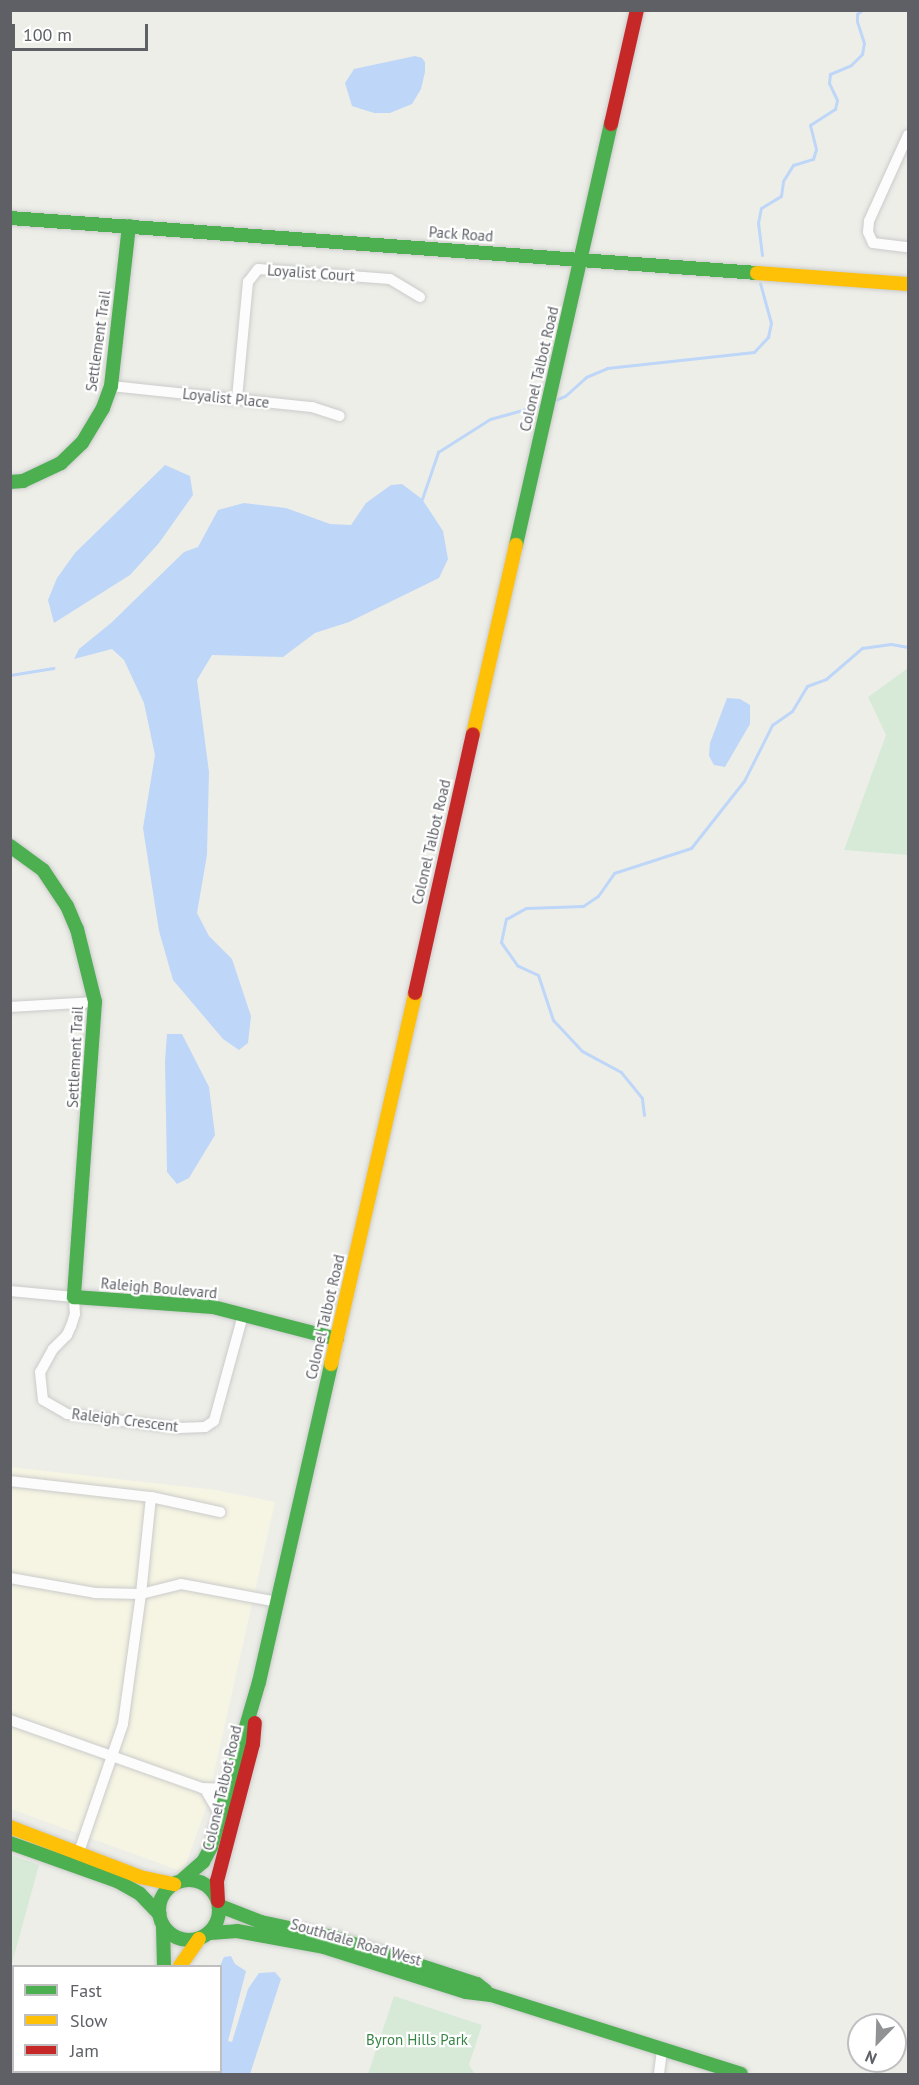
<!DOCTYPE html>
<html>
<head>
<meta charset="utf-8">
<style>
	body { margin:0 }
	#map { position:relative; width:919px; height:2085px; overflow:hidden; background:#eeeee9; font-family:"PT Sans",sans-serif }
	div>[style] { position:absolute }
	.commercial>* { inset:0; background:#f6f5e3 }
	.green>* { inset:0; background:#d7ead7 }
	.water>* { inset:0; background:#bed6f7 }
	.stream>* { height:3px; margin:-1.5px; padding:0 1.5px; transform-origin:1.5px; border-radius:1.5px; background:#bed6f7 }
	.roads { filter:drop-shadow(0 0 2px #cbcbcb) drop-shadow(0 0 2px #cbcbcb) }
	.street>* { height:10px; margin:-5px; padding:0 5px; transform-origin:5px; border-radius:5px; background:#fcfcfc }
	.fast>* { height:14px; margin:-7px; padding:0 7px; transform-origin:7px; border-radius:7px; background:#4caf50 }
	.fast>.ring { margin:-7px; padding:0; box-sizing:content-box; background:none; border:14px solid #4caf50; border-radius:50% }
	.slow>* { height:14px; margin:-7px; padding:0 7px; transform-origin:7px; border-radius:7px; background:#ffc107 }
	.jam>* { height:14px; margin:-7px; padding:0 7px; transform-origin:7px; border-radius:7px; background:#c62828 }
	span { translate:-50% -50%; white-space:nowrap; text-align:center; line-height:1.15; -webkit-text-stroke:4.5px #fff; paint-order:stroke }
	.street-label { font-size:15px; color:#5e6066 }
	.park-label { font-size:15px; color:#388446 }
	.frame { position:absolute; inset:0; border:12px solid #5e6066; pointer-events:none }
	.legend { position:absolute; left:12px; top:1965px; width:210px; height:108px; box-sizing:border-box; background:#fff; border:2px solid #bfbfc2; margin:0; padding:8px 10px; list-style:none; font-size:18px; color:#5e6066 }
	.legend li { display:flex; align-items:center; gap:12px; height:30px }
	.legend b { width:30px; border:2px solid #bfbfc2 }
	.north { position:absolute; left:847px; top:2013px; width:60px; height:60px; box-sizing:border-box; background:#fff; border:2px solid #bfbfc2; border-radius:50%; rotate:203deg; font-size:16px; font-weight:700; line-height:24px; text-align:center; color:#5e6066 }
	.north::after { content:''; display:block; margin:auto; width:21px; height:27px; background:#909294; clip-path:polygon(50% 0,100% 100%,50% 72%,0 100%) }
	.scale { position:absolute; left:12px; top:24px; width:136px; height:27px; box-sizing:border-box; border:3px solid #5e6066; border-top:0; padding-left:8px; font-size:18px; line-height:21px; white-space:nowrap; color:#5e6066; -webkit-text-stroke:4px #fff; paint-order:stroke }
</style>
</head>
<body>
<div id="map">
	<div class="commercial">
		<i style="clip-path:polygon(10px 1467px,215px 1490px,275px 1502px,206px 1808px,183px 1872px,11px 1809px)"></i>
	</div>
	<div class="green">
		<i style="clip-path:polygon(908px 668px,908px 855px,844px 850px,886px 735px,868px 697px)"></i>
		<i style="clip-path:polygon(11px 1855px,39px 1865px,11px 1967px,10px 1855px)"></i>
		<i style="clip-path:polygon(394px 1996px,482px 2025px,469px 2065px,475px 2074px,368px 2074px)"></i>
	</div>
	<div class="water">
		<i style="clip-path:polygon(415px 56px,422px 58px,425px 62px,425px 72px,421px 89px,412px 104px,390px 113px,374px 113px,352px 106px,345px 83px,354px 69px)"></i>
		<i style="clip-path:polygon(165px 465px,190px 476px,193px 495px,159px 543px,130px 575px,54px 623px,48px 600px,57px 578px,75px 553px)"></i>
		<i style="clip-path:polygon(402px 484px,422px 499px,443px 531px,448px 559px,439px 578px,349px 622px,315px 633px,283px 657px,212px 655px,197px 680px,209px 772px,207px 855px,197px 913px,209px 936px,232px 959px,251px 1016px,248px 1043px,239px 1050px,223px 1039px,173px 980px,159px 931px,143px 828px,155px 755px,144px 703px,124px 660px,112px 649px,74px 659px,79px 649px,111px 623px,184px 552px,198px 547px,218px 510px,244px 503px,286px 508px,330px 524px,351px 525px,366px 503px,391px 485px)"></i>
		<i style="clip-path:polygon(727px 698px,740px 699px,750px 705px,750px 724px,725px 767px,714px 765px,709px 756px,710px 743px)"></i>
		<i style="clip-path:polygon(167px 1034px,182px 1034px,209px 1087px,215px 1135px,189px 1178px,177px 1184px,167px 1172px,165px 1061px)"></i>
		<i style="clip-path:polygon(231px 1956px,235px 1964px,246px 1971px,228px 2041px,232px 2042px,248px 1989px,259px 1973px,275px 1972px,281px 1979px,250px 2074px,218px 2074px,206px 2072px,220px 2072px,220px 1966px,224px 1957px)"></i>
	</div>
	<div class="stream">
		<i style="left:762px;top:255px;width:32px;rotate:-97deg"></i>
		<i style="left:758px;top:223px;width:15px;rotate:-79deg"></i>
		<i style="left:761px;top:208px;width:23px;rotate:-31deg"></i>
		<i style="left:781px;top:196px;width:15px;rotate:-82deg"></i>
		<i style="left:783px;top:181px;width:19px;rotate:-58deg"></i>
		<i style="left:793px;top:165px;width:21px;rotate:-17deg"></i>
		<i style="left:813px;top:159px;width:10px;rotate:-73deg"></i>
		<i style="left:816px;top:149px;width:25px;rotate:-104deg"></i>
		<i style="left:810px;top:125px;width:30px;rotate:-33deg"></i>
		<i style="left:835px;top:109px;width:9px;rotate:-77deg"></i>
		<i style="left:837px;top:100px;width:19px;rotate:-115deg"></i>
		<i style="left:829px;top:83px;width:9px;rotate:-84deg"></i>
		<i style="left:830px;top:74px;width:23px;rotate:-23deg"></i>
		<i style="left:851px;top:65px;width:16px;rotate:-45deg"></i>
		<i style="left:862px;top:54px;width:11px;rotate:-80deg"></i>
		<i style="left:864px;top:43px;width:23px;rotate:-108deg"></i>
		<i style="left:857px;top:21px;width:7px;rotate:-90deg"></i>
		<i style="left:857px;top:14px;width:6px;rotate:-39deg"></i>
		<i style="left:553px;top:401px;width:13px;rotate:-23deg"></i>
		<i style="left:565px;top:396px;width:28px;rotate:-42deg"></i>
		<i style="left:586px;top:377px;width:23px;rotate:-23deg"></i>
		<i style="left:607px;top:368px;width:148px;rotate:-6.2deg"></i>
		<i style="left:754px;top:352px;width:21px;rotate:-47deg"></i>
		<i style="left:768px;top:337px;width:14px;rotate:-78deg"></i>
		<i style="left:771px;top:323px;width:41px;rotate:-105.4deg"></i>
		<i style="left:422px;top:499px;width:50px;rotate:-71.2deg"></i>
		<i style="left:438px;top:452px;width:62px;rotate:-32.4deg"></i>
		<i style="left:490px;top:419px;width:56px;rotate:-15.5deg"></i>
		<i style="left:10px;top:675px;width:44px;rotate:-9.2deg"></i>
		<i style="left:644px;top:1115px;width:17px;rotate:-97deg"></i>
		<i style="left:642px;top:1098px;width:33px;rotate:-129deg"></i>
		<i style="left:621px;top:1072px;width:44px;rotate:-151.7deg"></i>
		<i style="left:582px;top:1051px;width:42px;rotate:-133.1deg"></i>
		<i style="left:553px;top:1020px;width:47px;rotate:-108.4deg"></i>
		<i style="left:538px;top:975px;width:23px;rotate:-155deg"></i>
		<i style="left:517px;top:965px;width:28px;rotate:-125deg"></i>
		<i style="left:501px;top:942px;width:24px;rotate:-78deg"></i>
		<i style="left:506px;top:919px;width:23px;rotate:-29deg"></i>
		<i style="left:526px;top:908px;width:57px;rotate:-2deg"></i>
		<i style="left:583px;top:906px;width:18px;rotate:-34deg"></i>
		<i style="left:598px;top:896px;width:28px;rotate:-55deg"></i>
		<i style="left:614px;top:873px;width:81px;rotate:-18deg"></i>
		<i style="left:691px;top:848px;width:85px;rotate:-51.7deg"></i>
		<i style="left:744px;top:781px;width:63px;rotate:-63.4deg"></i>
		<i style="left:772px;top:725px;width:24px;rotate:-35deg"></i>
		<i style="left:792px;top:711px;width:29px;rotate:-59deg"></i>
		<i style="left:807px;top:686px;width:20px;rotate:-20deg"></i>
		<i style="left:826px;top:679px;width:48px;rotate:-40.7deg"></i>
		<i style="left:862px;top:648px;width:29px;rotate:-8deg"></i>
		<i style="left:891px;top:644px;width:17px;rotate:10deg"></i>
	</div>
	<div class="roads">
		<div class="street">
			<i style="left:908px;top:135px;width:94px;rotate:114.4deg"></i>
			<i style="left:869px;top:221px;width:11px;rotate:95deg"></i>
			<i style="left:868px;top:232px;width:12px;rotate:66deg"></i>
			<i style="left:873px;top:243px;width:35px;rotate:7deg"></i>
			<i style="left:111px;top:386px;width:202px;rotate:6deg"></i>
			<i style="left:312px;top:407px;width:29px;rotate:18deg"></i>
			<i style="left:237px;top:398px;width:117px;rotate:-84.6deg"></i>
			<i style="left:248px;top:282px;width:16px;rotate:-52deg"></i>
			<i style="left:258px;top:269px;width:132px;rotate:4.3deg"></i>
			<i style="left:390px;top:279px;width:35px;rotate:31deg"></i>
			<i style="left:10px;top:1007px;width:85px;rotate:-3.4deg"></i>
			<i style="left:10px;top:1291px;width:64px;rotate:5.4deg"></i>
			<i style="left:74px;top:1297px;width:17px;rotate:87deg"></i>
			<i style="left:75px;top:1314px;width:13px;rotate:108deg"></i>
			<i style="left:71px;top:1326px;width:10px;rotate:114deg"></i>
			<i style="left:67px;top:1335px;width:20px;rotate:135deg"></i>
			<i style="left:53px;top:1349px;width:26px;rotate:119deg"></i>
			<i style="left:40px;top:1372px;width:28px;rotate:84deg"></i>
			<i style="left:43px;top:1400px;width:28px;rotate:30deg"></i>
			<i style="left:67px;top:1414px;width:113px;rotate:7.1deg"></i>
			<i style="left:179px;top:1428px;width:26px;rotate:-2deg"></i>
			<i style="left:205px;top:1427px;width:11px;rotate:-34deg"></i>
			<i style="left:214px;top:1421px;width:110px;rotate:-74.7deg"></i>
			<i style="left:10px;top:1481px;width:142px;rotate:6.5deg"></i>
			<i style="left:151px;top:1497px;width:98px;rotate:95.9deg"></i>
			<i style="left:141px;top:1594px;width:41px;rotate:-14deg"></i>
			<i style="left:181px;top:1584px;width:99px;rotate:10.5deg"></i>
			<i style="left:151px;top:1497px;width:71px;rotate:12.3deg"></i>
			<i style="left:10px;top:1578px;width:86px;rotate:10deg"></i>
			<i style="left:95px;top:1593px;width:46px;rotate:1.2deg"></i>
			<i style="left:141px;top:1594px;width:131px;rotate:97.9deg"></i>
			<i style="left:123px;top:1724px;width:135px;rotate:109deg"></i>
			<i style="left:10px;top:1720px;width:204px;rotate:19.5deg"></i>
			<i style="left:202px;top:1788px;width:27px;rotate:2deg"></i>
			<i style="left:205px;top:1789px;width:32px;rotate:60deg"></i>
			<i style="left:659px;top:2074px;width:23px;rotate:-83deg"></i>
		</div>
		<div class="fast">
			<i style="left:10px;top:218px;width:749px;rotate:4.21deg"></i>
			<i style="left:10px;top:482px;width:13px;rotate:-4deg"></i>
			<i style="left:23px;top:481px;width:42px;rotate:-25.3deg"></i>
			<i style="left:61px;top:463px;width:29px;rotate:-44deg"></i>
			<i style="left:82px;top:443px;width:41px;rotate:-59deg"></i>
			<i style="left:103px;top:408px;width:23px;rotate:-70deg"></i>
			<i style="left:111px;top:386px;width:161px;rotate:-83.6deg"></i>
			<i style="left:516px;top:545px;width:432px;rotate:-77.3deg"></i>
			<i style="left:10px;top:846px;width:41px;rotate:36deg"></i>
			<i style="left:43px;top:870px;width:43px;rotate:56.3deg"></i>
			<i style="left:67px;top:906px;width:25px;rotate:67deg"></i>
			<i style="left:77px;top:929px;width:75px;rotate:76.1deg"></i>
			<i style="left:95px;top:1002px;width:296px;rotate:94.1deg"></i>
			<i style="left:74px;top:1297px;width:139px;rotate:4.1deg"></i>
			<i style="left:213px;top:1307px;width:128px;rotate:14.5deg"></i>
			<i style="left:10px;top:1843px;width:114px;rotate:19.6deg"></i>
			<i style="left:117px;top:1881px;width:26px;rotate:29deg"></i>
			<i style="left:140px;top:1894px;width:28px;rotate:46deg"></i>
			<i class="ring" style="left:159px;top:1880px;width:46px;height:46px"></i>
			<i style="left:182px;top:1880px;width:28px;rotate:-41deg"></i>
			<i style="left:203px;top:1862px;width:17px;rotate:-62deg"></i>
			<i style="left:211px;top:1847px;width:172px;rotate:-73.8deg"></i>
			<i style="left:259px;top:1682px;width:326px;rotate:-77.2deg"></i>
			<i style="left:220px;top:1906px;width:44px;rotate:21.3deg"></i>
			<i style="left:261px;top:1922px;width:73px;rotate:11.9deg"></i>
			<i style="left:332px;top:1937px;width:152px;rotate:18deg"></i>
			<i style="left:477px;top:1984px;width:11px;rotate:38deg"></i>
			<i style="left:163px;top:1926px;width:40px;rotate:88.6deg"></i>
			<i style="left:210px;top:1933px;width:27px;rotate:-4deg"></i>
			<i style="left:237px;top:1931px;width:88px;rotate:10.4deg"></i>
			<i style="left:324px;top:1947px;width:149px;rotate:17.6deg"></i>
			<i style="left:466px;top:1992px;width:25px;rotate:7deg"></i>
			<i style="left:491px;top:1995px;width:262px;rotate:17.5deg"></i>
			<i style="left:147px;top:2074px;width:2px;rotate:-63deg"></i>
		</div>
		<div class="slow">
			<i style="left:757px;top:273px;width:151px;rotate:4.2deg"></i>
			<i style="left:473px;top:734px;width:194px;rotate:-77.2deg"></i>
			<i style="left:331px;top:1364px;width:380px;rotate:-77.2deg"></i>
			<i style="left:10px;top:1827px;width:139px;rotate:21deg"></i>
			<i style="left:140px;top:1877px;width:35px;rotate:12deg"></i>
			<i style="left:180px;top:1966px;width:33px;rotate:-55deg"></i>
		</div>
		<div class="jam">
			<i style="left:611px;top:124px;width:117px;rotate:-77.2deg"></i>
			<i style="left:415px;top:993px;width:265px;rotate:-77.4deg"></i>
			<i style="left:218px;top:1901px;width:20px;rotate:-93deg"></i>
			<i style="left:217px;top:1881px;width:142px;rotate:-75.3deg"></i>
			<i style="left:253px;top:1744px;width:21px;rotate:-85deg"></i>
		</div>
	</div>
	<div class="street-label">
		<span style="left:461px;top:234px;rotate:4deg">Pack Road</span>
		<span style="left:311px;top:273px;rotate:4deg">Loyalist Court</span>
		<span style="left:98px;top:341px;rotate:-82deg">Settlement Trail</span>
		<span style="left:539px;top:369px;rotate:-77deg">Colonel Talbot Road</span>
		<span style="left:226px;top:398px;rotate:6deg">Loyalist Place</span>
		<span style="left:431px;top:842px;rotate:-77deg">Colonel Talbot Road</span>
		<span style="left:75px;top:1057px;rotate:-87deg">Settlement Trail</span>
		<span style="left:159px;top:1288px;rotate:5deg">Raleigh Boulevard</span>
		<span style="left:325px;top:1317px;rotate:-77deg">Colonel Talbot Road</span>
		<span style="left:125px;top:1420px;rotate:7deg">Raleigh Crescent</span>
		<span style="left:222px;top:1788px;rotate:-77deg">Colonel Talbot Road</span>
		<span style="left:356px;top:1942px;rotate:16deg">Southdale Road West</span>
	</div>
	<div class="park-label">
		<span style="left:417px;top:2040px">Byron Hills Park</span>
	</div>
	<div class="frame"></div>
	<ul class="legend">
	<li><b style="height:8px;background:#4caf50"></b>Fast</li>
	<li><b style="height:8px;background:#ffc107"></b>Slow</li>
	<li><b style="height:8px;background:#c62828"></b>Jam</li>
	</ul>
	<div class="north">N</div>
	<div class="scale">100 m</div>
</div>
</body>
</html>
